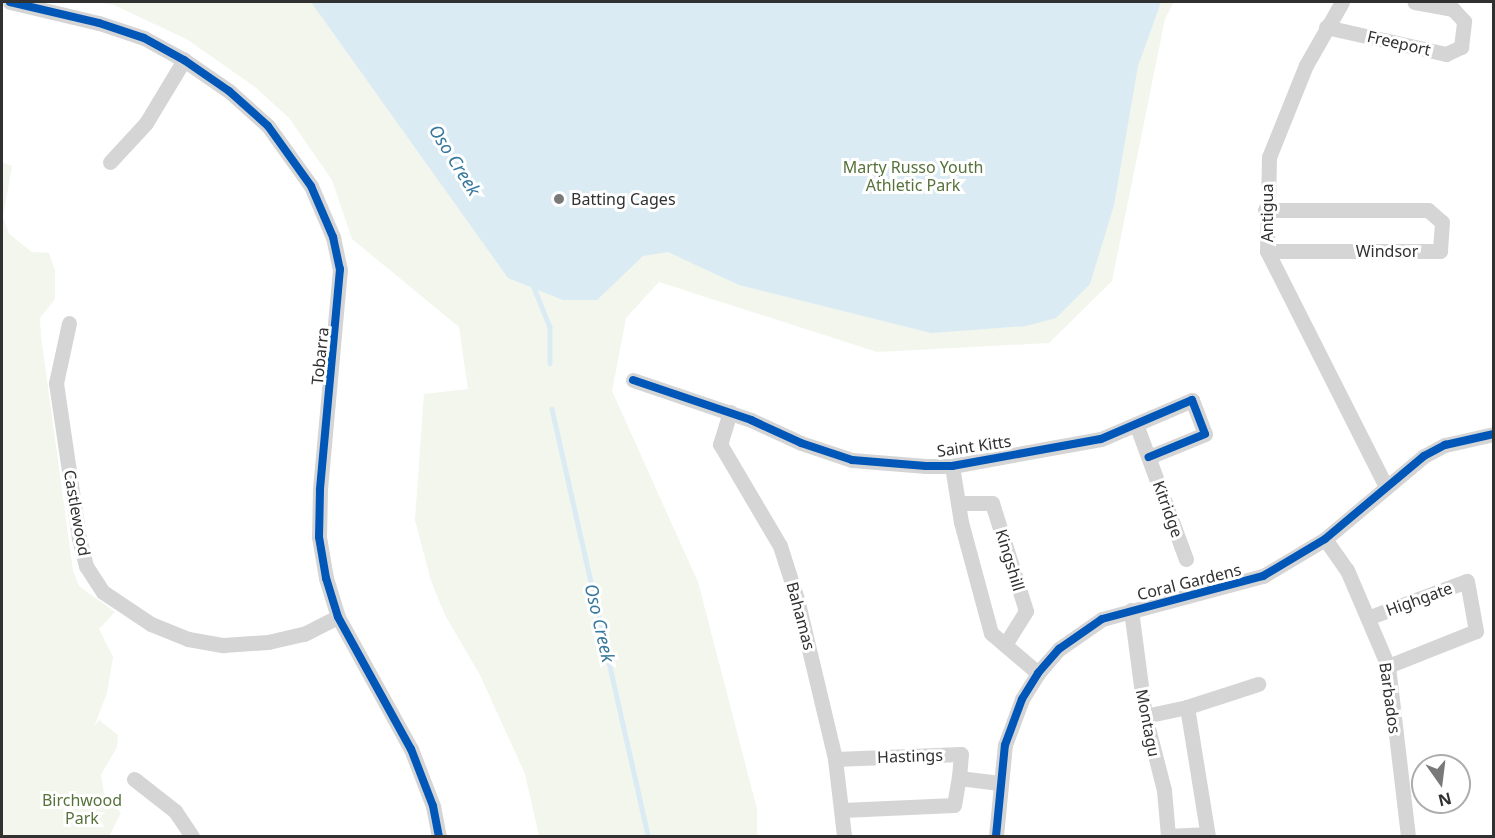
<!DOCTYPE html>
<html>
<head>
<meta charset="utf-8">
<style>
	body { margin:0 }
	#map { position:relative; width:1495px; height:838px; overflow:hidden; background:#fff; font-family:"Noto Sans",sans-serif }
	div>[style] { position:absolute }
	.green>* { inset:0; background:#f2f6ed }
	.water>* { inset:0; background:#daebf4 }
	.stream>* { height:4.5px; margin:-2.25px; padding:0 2.25px; transform-origin:2.25px; border-radius:2.25px; background:#daebf4 }
	.minor>* { height:15px; margin:-7.5px; padding:0 7.5px; transform-origin:7.5px; border-radius:7.5px; background:#d5d5d5 }
	.cycleway>* { height:8px; margin:-4px; padding:0 4px; transform-origin:4px; border-radius:4px; background:#0057b8 }
	.dots>* { width:16px; height:16px; translate:-50% -50%; box-sizing:border-box; border:3px solid #fff; border-radius:50% }
	span { translate:-50% -50%; white-space:nowrap; text-align:center; line-height:1.15; -webkit-text-stroke:6px #fff; paint-order:stroke }
	.street-label { font-size:16px; color:#313131 }
	.park-label { font-size:16px; color:#56723a }
	.poi-label { font-size:16px; color:#313131 }
	.left { translate:0 -50%; text-align:left }
	.water-label { font-size:18px; color:#37799c; font-style:italic }
	.frame { position:absolute; inset:0; border:3px solid #313131; pointer-events:none }
	.north { position:absolute; left:1411px; top:754px; width:60px; height:60px; box-sizing:border-box; background:#fff; border:2px solid #adadad; border-radius:50%; rotate:166deg; font-size:16px; font-weight:700; line-height:24px; text-align:center; color:#313131 }
	.north::after { content:''; display:block; margin:auto; width:21px; height:27px; background:#797979; clip-path:polygon(50% 0,100% 100%,50% 72%,0 100%) }
</style>
</head>
<body>
<div id="map">
	<div class="green">
		<i style="clip-path:polygon(95px 2px,1174px 2px,1165px 19px,1112px 281px,1049px 343px,877px 352px,659px 282px,626px 318px,612px 391px,698px 582px,757px 809px,757px 836px,539px 836px,525px 774px,481px 677px,445px 615px,431px 581px,415px 520px,424px 394px,468px 389px,459px 327px,352px 239px,332px 180px,289px 118px,255px 87px,188px 40px,114px 5px)"></i>
		<i style="clip-path:polygon(2px 162px,12px 166px,3px 217px,9px 234px,32px 252px,49px 253px,55px 270px,55px 299px,40px 318px,41px 336px,73px 571px,79px 586px,115px 612px,99px 629px,113px 657px,107px 693px,94px 727px,99px 720px,118px 735px,117px 747px,101px 775px,104px 794px,121px 813px,109px 836px,2px 836px)"></i>
	</div>
	<div class="water">
		<i style="clip-path:polygon(311px 2px,1161px 2px,1138px 66px,1114px 205px,1090px 284px,1056px 318px,1026px 326px,931px 333px,739px 285px,668px 252px,643px 256px,597px 300px,563px 300px,508px 278px)"></i>
	</div>
	<div class="stream">
		<i style="left:533px;top:285px;width:45px;rotate:68deg"></i>
		<i style="left:550px;top:327px;width:36px;rotate:90deg"></i>
		<i style="left:552px;top:409px;width:438px;rotate:77.3deg"></i>
	</div>
	<div class="minor">
		<i style="left:10px;top:2px;width:91px;rotate:13.3deg"></i>
		<i style="left:99px;top:23px;width:47px;rotate:18.4deg"></i>
		<i style="left:144px;top:38px;width:46px;rotate:28.8deg"></i>
		<i style="left:184px;top:60px;width:55px;rotate:34.6deg"></i>
		<i style="left:229px;top:91px;width:52px;rotate:41.9deg"></i>
		<i style="left:268px;top:126px;width:74px;rotate:54.4deg"></i>
		<i style="left:311px;top:186px;width:56px;rotate:66.7deg"></i>
		<i style="left:333px;top:237px;width:33px;rotate:78deg"></i>
		<i style="left:340px;top:269px;width:222px;rotate:95.2deg"></i>
		<i style="left:320px;top:490px;width:47px;rotate:91.2deg"></i>
		<i style="left:319px;top:537px;width:42px;rotate:80.3deg"></i>
		<i style="left:326px;top:578px;width:41px;rotate:72.9deg"></i>
		<i style="left:338px;top:617px;width:151px;rotate:61.1deg"></i>
		<i style="left:411px;top:749px;width:61px;rotate:68.9deg"></i>
		<i style="left:433px;top:806px;width:31px;rotate:79deg"></i>
		<i style="left:1342px;top:2px;width:73px;rotate:119.7deg"></i>
		<i style="left:1306px;top:65px;width:99px;rotate:111.9deg"></i>
		<i style="left:1269px;top:157px;width:94px;rotate:91.2deg"></i>
		<i style="left:1267px;top:251px;width:262px;rotate:63.2deg"></i>
		<i style="left:1326px;top:27px;width:123px;rotate:12.7deg"></i>
		<i style="left:1446px;top:54px;width:17px;rotate:-25deg"></i>
		<i style="left:1461px;top:47px;width:26px;rotate:-83deg"></i>
		<i style="left:1464px;top:21px;width:16px;rotate:-133deg"></i>
		<i style="left:1453px;top:9px;width:39px;rotate:-170deg"></i>
		<i style="left:110px;top:162px;width:53px;rotate:-47.3deg"></i>
		<i style="left:146px;top:123px;width:74px;rotate:-58.9deg"></i>
		<i style="left:1265px;top:210px;width:163px"></i>
		<i style="left:1428px;top:210px;width:18px;rotate:41deg"></i>
		<i style="left:1442px;top:222px;width:29px;rotate:94deg"></i>
		<i style="left:1440px;top:251px;width:173px;rotate:180deg"></i>
		<i style="left:69px;top:323px;width:61px;rotate:102.2deg"></i>
		<i style="left:56px;top:383px;width:157px;rotate:81.6deg"></i>
		<i style="left:79px;top:538px;width:29px;rotate:76deg"></i>
		<i style="left:86px;top:566px;width:31px;rotate:57deg"></i>
		<i style="left:103px;top:592px;width:58px;rotate:33.7deg"></i>
		<i style="left:151px;top:624px;width:40px;rotate:22deg"></i>
		<i style="left:188px;top:639px;width:36px;rotate:10deg"></i>
		<i style="left:223px;top:645px;width:45px;rotate:-3.8deg"></i>
		<i style="left:268px;top:642px;width:37px;rotate:-13deg"></i>
		<i style="left:304px;top:634px;width:38px;rotate:-27deg"></i>
		<i style="left:633px;top:380px;width:125px;rotate:18.7deg"></i>
		<i style="left:751px;top:420px;width:55px;rotate:24.7deg"></i>
		<i style="left:801px;top:443px;width:54px;rotate:18.4deg"></i>
		<i style="left:852px;top:460px;width:74px;rotate:4.6deg"></i>
		<i style="left:926px;top:466px;width:26px"></i>
		<i style="left:952px;top:466px;width:151px;rotate:-10.3deg"></i>
		<i style="left:1101px;top:439px;width:99px;rotate:-23.2deg"></i>
		<i style="left:1192px;top:400px;width:36px;rotate:69deg"></i>
		<i style="left:1205px;top:434px;width:61px;rotate:157.7deg"></i>
		<i style="left:730px;top:412px;width:34px;rotate:107deg"></i>
		<i style="left:720px;top:444px;width:118px;rotate:59.5deg"></i>
		<i style="left:780px;top:546px;width:56px;rotate:72.2deg"></i>
		<i style="left:797px;top:599px;width:164px;rotate:76.6deg"></i>
		<i style="left:835px;top:759px;width:78px;rotate:83.3deg"></i>
		<i style="left:1136px;top:424px;width:144px;rotate:69.7deg"></i>
		<i style="left:952px;top:466px;width:57px;rotate:80.9deg"></i>
		<i style="left:961px;top:522px;width:115px;rotate:74.9deg"></i>
		<i style="left:991px;top:633px;width:62px;rotate:40.4deg"></i>
		<i style="left:958px;top:503px;width:34px"></i>
		<i style="left:992px;top:503px;width:113px;rotate:72.5deg"></i>
		<i style="left:1026px;top:611px;width:40px;rotate:122deg"></i>
		<i style="left:1325px;top:539px;width:38px;rotate:55deg"></i>
		<i style="left:1347px;top:570px;width:104px;rotate:66.9deg"></i>
		<i style="left:1388px;top:666px;width:171px;rotate:83.3deg"></i>
		<i style="left:1131px;top:610px;width:107px;rotate:82.5deg"></i>
		<i style="left:1145px;top:716px;width:76px;rotate:75.6deg"></i>
		<i style="left:1164px;top:790px;width:46px;rotate:85deg"></i>
		<i style="left:1370px;top:617px;width:103px;rotate:-20.4deg"></i>
		<i style="left:1467px;top:581px;width:51px;rotate:79.8deg"></i>
		<i style="left:1476px;top:631px;width:95px;rotate:158.3deg"></i>
		<i style="left:1187px;top:707px;width:131px;rotate:80.8deg"></i>
		<i style="left:1145px;top:716px;width:43px;rotate:-12.1deg"></i>
		<i style="left:1187px;top:707px;width:75px;rotate:-17.9deg"></i>
		<i style="left:835px;top:759px;width:126px;rotate:-2.3deg"></i>
		<i style="left:961px;top:754px;width:24px;rotate:95deg"></i>
		<i style="left:959px;top:778px;width:41px;rotate:7deg"></i>
		<i style="left:134px;top:779px;width:52px;rotate:38deg"></i>
		<i style="left:175px;top:811px;width:30px;rotate:56deg"></i>
		<i style="left:843px;top:810px;width:111px;rotate:-2.6deg"></i>
		<i style="left:954px;top:805px;width:27px;rotate:-80deg"></i>
		<i style="left:996px;top:836px;width:91px;rotate:-84.4deg"></i>
		<i style="left:1005px;top:745px;width:49px;rotate:-69.7deg"></i>
		<i style="left:1022px;top:699px;width:31px;rotate:-58deg"></i>
		<i style="left:1038px;top:673px;width:32px;rotate:-49deg"></i>
		<i style="left:1059px;top:649px;width:52px;rotate:-34.9deg"></i>
		<i style="left:1102px;top:619px;width:167px;rotate:-15deg"></i>
		<i style="left:1263px;top:576px;width:72px;rotate:-30.8deg"></i>
		<i style="left:1325px;top:539px;width:129px;rotate:-40deg"></i>
		<i style="left:1424px;top:456px;width:24px;rotate:-28deg"></i>
		<i style="left:1445px;top:445px;width:50px;rotate:-12.7deg"></i>
		<i style="left:1168px;top:836px;width:39px;rotate:-3deg"></i>
	</div>
	<div class="cycleway">
		<i style="left:10px;top:2px;width:91px;rotate:13.3deg"></i>
		<i style="left:99px;top:23px;width:47px;rotate:18.4deg"></i>
		<i style="left:144px;top:38px;width:46px;rotate:28.8deg"></i>
		<i style="left:184px;top:60px;width:55px;rotate:34.6deg"></i>
		<i style="left:229px;top:91px;width:52px;rotate:41.9deg"></i>
		<i style="left:268px;top:126px;width:74px;rotate:54.4deg"></i>
		<i style="left:311px;top:186px;width:56px;rotate:66.7deg"></i>
		<i style="left:333px;top:237px;width:33px;rotate:78deg"></i>
		<i style="left:340px;top:269px;width:222px;rotate:95.2deg"></i>
		<i style="left:320px;top:490px;width:47px;rotate:91.2deg"></i>
		<i style="left:319px;top:537px;width:42px;rotate:80.3deg"></i>
		<i style="left:326px;top:578px;width:41px;rotate:72.9deg"></i>
		<i style="left:338px;top:617px;width:151px;rotate:61.1deg"></i>
		<i style="left:411px;top:749px;width:61px;rotate:68.9deg"></i>
		<i style="left:433px;top:806px;width:31px;rotate:79deg"></i>
		<i style="left:633px;top:380px;width:125px;rotate:18.7deg"></i>
		<i style="left:751px;top:420px;width:55px;rotate:24.7deg"></i>
		<i style="left:801px;top:443px;width:54px;rotate:18.4deg"></i>
		<i style="left:852px;top:460px;width:74px;rotate:4.6deg"></i>
		<i style="left:926px;top:466px;width:26px"></i>
		<i style="left:952px;top:466px;width:151px;rotate:-10.3deg"></i>
		<i style="left:1101px;top:439px;width:99px;rotate:-23.2deg"></i>
		<i style="left:1192px;top:400px;width:36px;rotate:69deg"></i>
		<i style="left:1205px;top:434px;width:61px;rotate:157.7deg"></i>
		<i style="left:996px;top:836px;width:91px;rotate:-84.4deg"></i>
		<i style="left:1005px;top:745px;width:49px;rotate:-69.7deg"></i>
		<i style="left:1022px;top:699px;width:31px;rotate:-58deg"></i>
		<i style="left:1038px;top:673px;width:32px;rotate:-49deg"></i>
		<i style="left:1059px;top:649px;width:52px;rotate:-34.9deg"></i>
		<i style="left:1102px;top:619px;width:167px;rotate:-15deg"></i>
		<i style="left:1263px;top:576px;width:72px;rotate:-30.8deg"></i>
		<i style="left:1325px;top:539px;width:129px;rotate:-40deg"></i>
		<i style="left:1424px;top:456px;width:24px;rotate:-28deg"></i>
		<i style="left:1445px;top:445px;width:50px;rotate:-12.7deg"></i>
	</div>
	<div class="dots">
		<i style="left:559px;top:199px;background:#797979"></i>
	</div>
	<div class="street-label">
		<span style="left:1399px;top:43px;rotate:13deg">Freeport</span>
		<span style="left:1267px;top:213px;rotate:-90deg">Antigua</span>
		<span style="left:1387px;top:251px">Windsor</span>
		<span style="left:320px;top:356px;rotate:-84deg">Tobarra</span>
		<span style="left:974px;top:446px;rotate:-8deg">Saint Kitts</span>
		<span style="left:1168px;top:509px;rotate:70deg">Kitridge</span>
		<span style="left:77px;top:513px;rotate:80deg">Castlewood</span>
		<span style="left:1010px;top:560px;rotate:73deg">Kingshill</span>
		<span style="left:1189px;top:582px;rotate:-14deg">Coral Gardens</span>
		<span style="left:1419px;top:599px;rotate:-20deg">Highgate</span>
		<span style="left:801px;top:616px;rotate:75deg">Bahamas</span>
		<span style="left:1390px;top:698px;rotate:82deg">Barbados</span>
		<span style="left:1148px;top:723px;rotate:79deg">Montagu</span>
		<span style="left:910px;top:756px;rotate:-2deg">Hastings</span>
	</div>
	<div class="park-label">
		<span style="left:913px;top:176px">Marty Russo Youth<br>Athletic Park</span>
		<span style="left:82px;top:809px">Birchwood<br>Park</span>
	</div>
	<div class="poi-label">
		<span class="left" style="left:571px;top:199px">Batting Cages</span>
	</div>
	<div class="water-label">
		<span style="left:455px;top:160px;rotate:58deg">Oso Creek</span>
		<span style="left:600px;top:623px;rotate:77deg">Oso Creek</span>
	</div>
	<div class="frame"></div>
	<div class="north">N</div>
</div>
</body>
</html>
